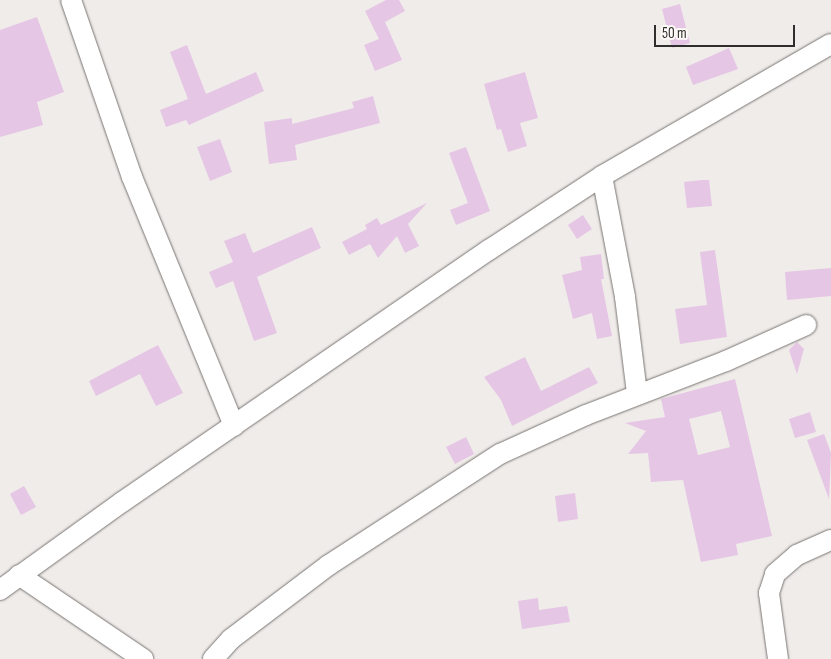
<!DOCTYPE html>
<html>
<head>
<meta charset="utf-8">
<style>
	body { margin:0 }
	#map { position:relative; width:831px; height:659px; overflow:hidden; background:#f0ece9; font-family:"Sofia Sans Condensed",sans-serif }
	div>[style] { position:absolute }
	.building>* { inset:0; background:#e5c6e5 }
	.roads { filter:drop-shadow(0 0 1px #787472) drop-shadow(0 0 1px #787472) }
	.minor>* { height:20px; margin:-10px; padding:0 10px; transform-origin:10px; border-radius:10px; background:#fff }
	span { translate:-50% -50%; white-space:nowrap; text-align:center; line-height:1.15; -webkit-text-stroke:5px #fdf9f7; paint-order:stroke }
	.scale { position:absolute; left:654px; top:25px; width:141px; height:22px; box-sizing:border-box; border:2px solid #302e2d; border-top:0; padding-left:6px; font-size:15px; line-height:18px; white-space:nowrap; color:#302e2d; -webkit-text-stroke:4px #fdf9f7; paint-order:stroke }
</style>
</head>
<body>
<div id="map">
	<div class="building">
		<i style="clip-path:polygon(386px 0,399px 0,405px 11px,385px 22px,402px 60px,375px 71px,364px 45px,379px 39px,365px 11px)"></i>
		<i style="clip-path:polygon(680px 4px,690px 43px,672px 48px,662px 9px)"></i>
		<i style="clip-path:polygon(37px 17px,64px 92px,37px 102px,43px 125px,0 137px,0 30px)"></i>
		<i style="clip-path:polygon(187px 45px,206px 94px,256px 72px,264px 91px,189px 125px,186px 120px,166px 127px,160px 110px,188px 99px,170px 52px)"></i>
		<i style="clip-path:polygon(729px 48px,738px 69px,693px 85px,686px 67px)"></i>
		<i style="clip-path:polygon(525px 72px,538px 118px,520px 123px,527px 146px,508px 152px,501px 129px,497px 130px,484px 84px)"></i>
		<i style="clip-path:polygon(373px 96px,380px 123px,295px 145px,297px 160px,269px 164px,264px 122px,292px 118px,292px 124px,354px 108px,352px 102px)"></i>
		<i style="clip-path:polygon(220px 139px,232px 172px,210px 181px,197px 147px)"></i>
		<i style="clip-path:polygon(466px 147px,490px 211px,456px 225px,450px 210px,468px 203px,449px 153px)"></i>
		<i style="clip-path:polygon(702px 180px,709px 180px,712px 206px,687px 208px,684px 182px)"></i>
		<i style="clip-path:polygon(427px 203px,408px 224px,419px 246px,405px 253px,397px 236px,378px 258px,370px 244px,349px 255px,342px 242px,367px 229px,365px 225px,377px 218px,381px 225px)"></i>
		<i style="clip-path:polygon(583px 215px,592px 229px,577px 239px,568px 225px)"></i>
		<i style="clip-path:polygon(312px 227px,321px 248px,257px 277px,277px 333px,254px 341px,233px 281px,216px 288px,209px 272px,233px 262px,224px 241px,245px 233px,253px 253px)"></i>
		<i style="clip-path:polygon(715px 250px,727px 337px,680px 344px,675px 309px,707px 305px,700px 252px)"></i>
		<i style="clip-path:polygon(601px 254px,604px 279px,601px 279px,612px 336px,597px 339px,592px 313px,573px 319px,562px 275px,582px 270px,580px 257px)"></i>
		<i style="clip-path:polygon(831px 268px,831px 296px,787px 300px,785px 272px)"></i>
		<i style="clip-path:polygon(797px 342px,804px 349px,797px 374px,789px 350px)"></i>
		<i style="clip-path:polygon(158px 345px,183px 393px,156px 406px,140px 374px,96px 396px,89px 381px)"></i>
		<i style="clip-path:polygon(525px 357px,541px 391px,589px 367px,598px 383px,512px 426px,501px 400px,484px 377px)"></i>
		<i style="clip-path:polygon(evenodd,735px 379px,772px 536px,736px 544px,738px 555px,701px 562px,683px 480px,651px 482px,648px 453px,628px 454px,646px 431px,625px 423px,665px 417px,661px 399px,735px 379px,721px 411px,730px 447px,698px 455px,689px 419px,721px 411px)"></i>
		<i style="clip-path:polygon(810px 412px,816px 432px,795px 438px,789px 419px)"></i>
		<i style="clip-path:polygon(824px 434px,831px 453px,829px 499px,807px 440px)"></i>
		<i style="clip-path:polygon(466px 437px,474px 454px,455px 464px,446px 447px)"></i>
		<i style="clip-path:polygon(24px 486px,36px 507px,21px 515px,10px 494px)"></i>
		<i style="clip-path:polygon(575px 493px,578px 519px,558px 522px,555px 496px)"></i>
		<i style="clip-path:polygon(538px 598px,539px 610px,567px 606px,570px 622px,522px 629px,518px 601px)"></i>
	</div>
	<div class="roads">
		<div class="minor">
			<i style="left:71px;top:0;width:187px;rotate:71deg"></i>
			<i style="left:132px;top:177px;width:269px;rotate:67.7deg"></i>
			<i style="left:602px;top:176px;width:123px;rotate:79.2deg"></i>
			<i style="left:625px;top:297px;width:98px;rotate:82.9deg"></i>
			<i style="left:19px;top:575px;width:150px;rotate:34.1deg"></i>
			<i style="left:0;top:590px;width:150px;rotate:-35.8deg"></i>
			<i style="left:122px;top:502px;width:445px;rotate:-34.5deg"></i>
			<i style="left:489px;top:250px;width:135px;rotate:-33.2deg"></i>
			<i style="left:602px;top:176px;width:264px;rotate:-30deg"></i>
			<i style="left:213px;top:659px;width:27px;rotate:-48deg"></i>
			<i style="left:231px;top:639px;width:123px;rotate:-37.1deg"></i>
			<i style="left:329px;top:565px;width:204px;rotate:-33deg"></i>
			<i style="left:500px;top:454px;width:94px;rotate:-24.4deg"></i>
			<i style="left:586px;top:415px;width:150px;rotate:-21.1deg"></i>
			<i style="left:726px;top:361px;width:88px;rotate:-24.2deg"></i>
			<i style="left:778px;top:659px;width:67px;rotate:-97.8deg"></i>
			<i style="left:769px;top:593px;width:20px;rotate:-72deg"></i>
			<i style="left:775px;top:574px;width:29px;rotate:-41deg"></i>
			<i style="left:797px;top:555px;width:37px;rotate:-24deg"></i>
		</div>
	</div>
	<div class="scale">50 m</div>
</div>
</body>
</html>
